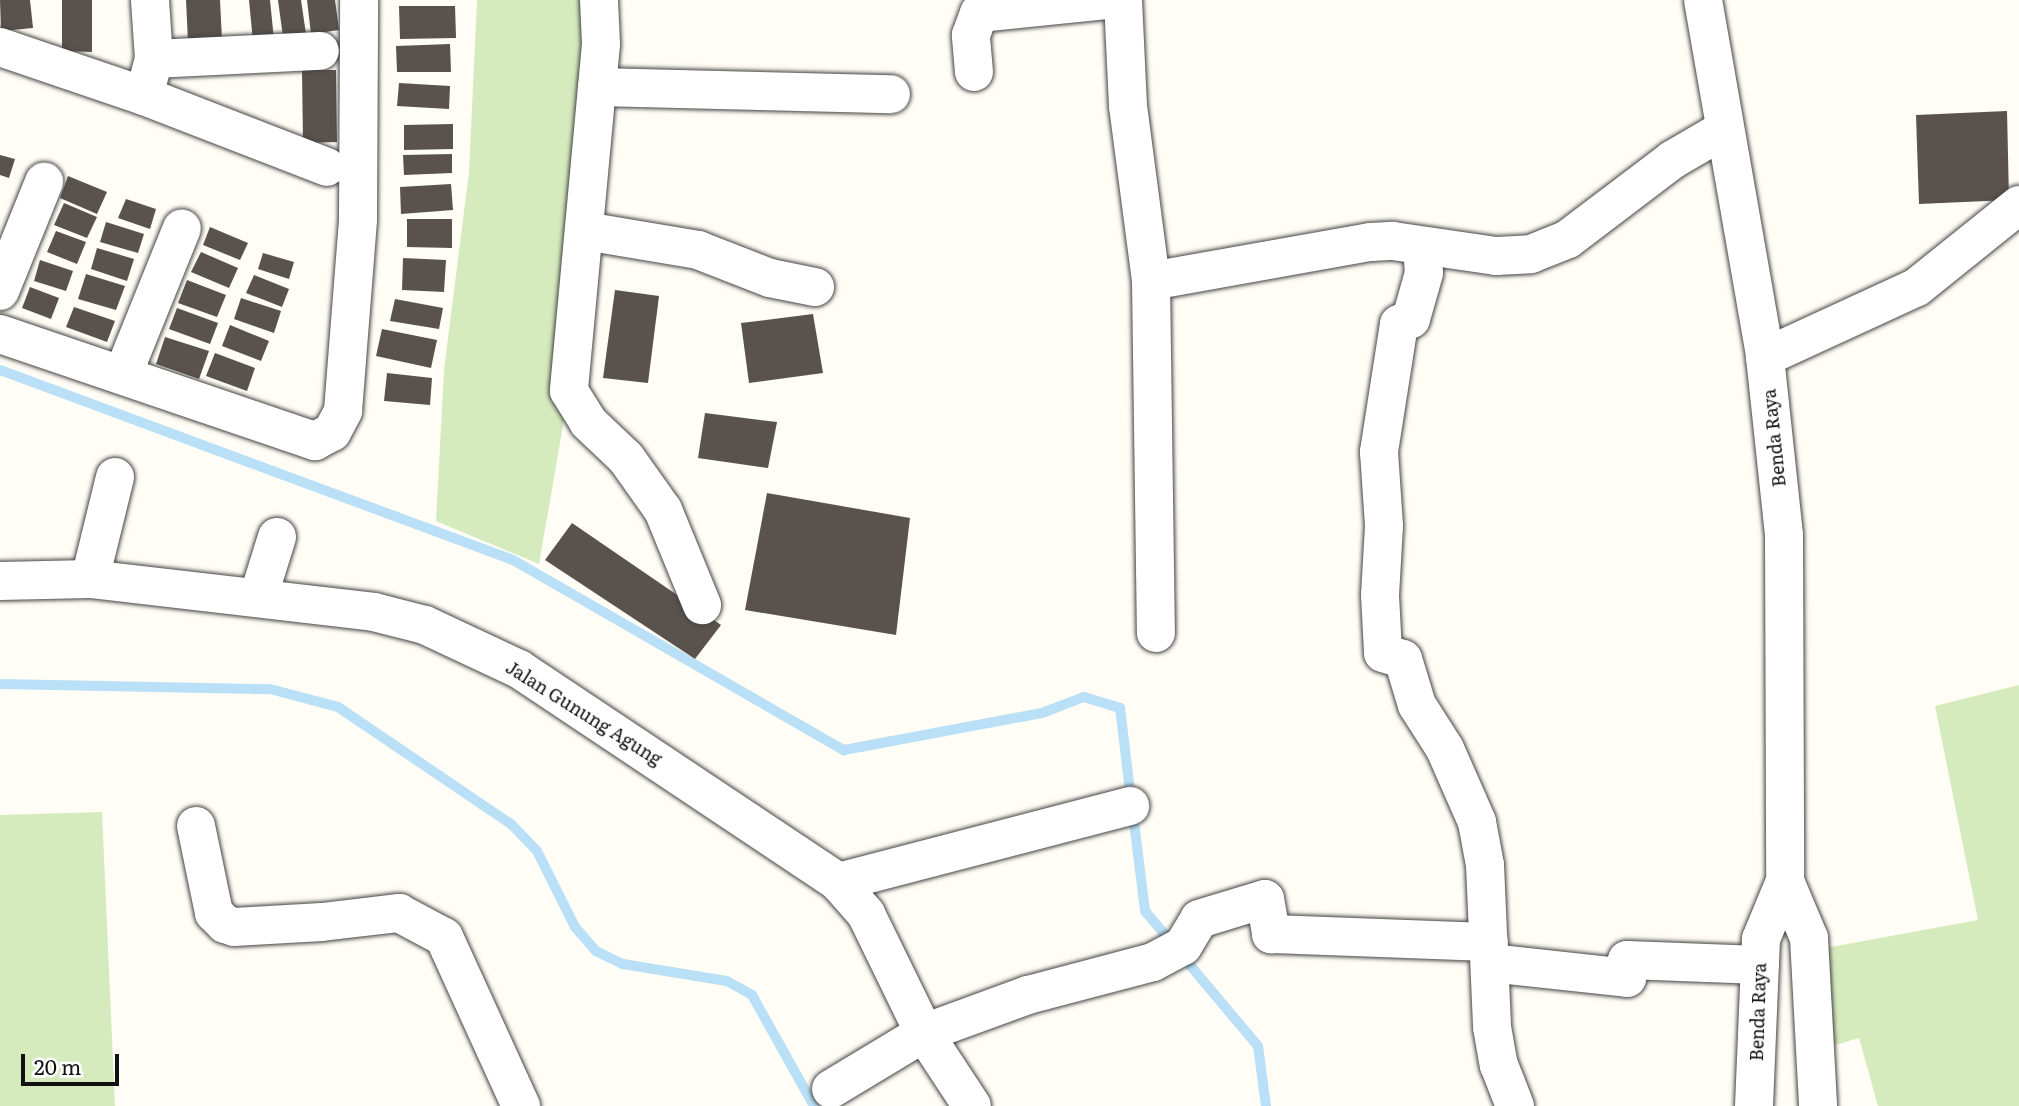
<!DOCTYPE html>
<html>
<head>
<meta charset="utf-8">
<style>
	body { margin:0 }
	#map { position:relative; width:2019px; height:1106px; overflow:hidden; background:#fffdf5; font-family:Literata,serif }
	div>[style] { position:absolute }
	.green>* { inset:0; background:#d5ebbd }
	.stream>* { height:10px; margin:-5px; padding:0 5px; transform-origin:5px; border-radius:5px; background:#b9e0f7 }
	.building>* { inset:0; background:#5a524d }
	.roads { filter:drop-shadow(0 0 2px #444) drop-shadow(0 0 2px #444) }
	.minor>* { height:38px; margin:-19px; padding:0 19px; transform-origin:19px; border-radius:19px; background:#fff }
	span { translate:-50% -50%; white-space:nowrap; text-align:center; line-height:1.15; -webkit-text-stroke:7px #fff; paint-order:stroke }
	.street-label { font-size:18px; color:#111 }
	.scale { position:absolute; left:21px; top:1054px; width:98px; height:32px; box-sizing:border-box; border:4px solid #111; border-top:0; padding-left:9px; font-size:21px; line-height:24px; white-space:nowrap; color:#111; -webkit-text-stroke:5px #fff; paint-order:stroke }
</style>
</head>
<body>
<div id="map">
	<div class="green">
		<i style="clip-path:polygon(477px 0,599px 0,569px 391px,539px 564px,436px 521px,444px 370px,469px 172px)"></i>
		<i style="clip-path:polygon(2019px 685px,2019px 1106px,1878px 1106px,1859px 1038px,1825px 1048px,1820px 949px,1978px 920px,1935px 706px)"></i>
		<i style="clip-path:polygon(102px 812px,115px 1106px,0 1106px,0 815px)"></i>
	</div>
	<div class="stream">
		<i style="left:0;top:370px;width:547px;rotate:20.32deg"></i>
		<i style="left:513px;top:560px;width:382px;rotate:29.9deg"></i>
		<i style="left:844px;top:750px;width:201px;rotate:-10.6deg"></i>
		<i style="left:1042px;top:713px;width:45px;rotate:-20.9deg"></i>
		<i style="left:1084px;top:697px;width:38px;rotate:17deg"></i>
		<i style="left:1120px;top:708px;width:92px;rotate:83.1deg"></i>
		<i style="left:0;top:684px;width:270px;rotate:1.1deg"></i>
		<i style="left:270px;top:689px;width:70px;rotate:14.8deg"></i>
		<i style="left:338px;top:707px;width:209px;rotate:34.1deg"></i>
		<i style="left:511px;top:824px;width:37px;rotate:46deg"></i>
		<i style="left:537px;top:851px;width:85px;rotate:63.4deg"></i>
		<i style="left:575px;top:927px;width:32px;rotate:49deg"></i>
		<i style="left:596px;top:951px;width:30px;rotate:26deg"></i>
		<i style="left:623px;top:964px;width:105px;rotate:9.3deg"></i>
		<i style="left:727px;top:981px;width:29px;rotate:29deg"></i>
		<i style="left:752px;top:995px;width:127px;rotate:60.8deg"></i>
		<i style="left:1133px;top:814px;width:98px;rotate:82.9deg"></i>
		<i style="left:1145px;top:911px;width:40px;rotate:50deg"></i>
		<i style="left:1183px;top:957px;width:116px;rotate:49.9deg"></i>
		<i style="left:1258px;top:1046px;width:61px;rotate:82.4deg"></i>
	</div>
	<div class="building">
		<i style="clip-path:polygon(0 0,30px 0,33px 28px,1px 31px)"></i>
		<i style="clip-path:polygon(62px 0,92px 0,92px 52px,62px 51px)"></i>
		<i style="clip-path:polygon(186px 0,220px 0,222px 40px,188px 42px)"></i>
		<i style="clip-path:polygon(249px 0,270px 0,274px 40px,253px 42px)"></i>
		<i style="clip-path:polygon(278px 0,301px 0,306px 34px,283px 37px)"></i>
		<i style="clip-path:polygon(307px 0,335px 0,339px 30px,311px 34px)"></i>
		<i style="clip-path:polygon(399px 6px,455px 6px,456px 38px,400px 39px)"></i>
		<i style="clip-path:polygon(450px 44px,451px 72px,397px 72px,396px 46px)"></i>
		<i style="clip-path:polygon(302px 70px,336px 70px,337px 142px,303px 143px)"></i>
		<i style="clip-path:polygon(399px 83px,450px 86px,449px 109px,397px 106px)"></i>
		<i style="clip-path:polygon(2007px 111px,2009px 200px,1919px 204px,1916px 115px)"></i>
		<i style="clip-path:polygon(453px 124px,453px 149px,404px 150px,404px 125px)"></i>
		<i style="clip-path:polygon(452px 154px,452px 173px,404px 175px,403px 155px)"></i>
		<i style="clip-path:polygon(0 155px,15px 159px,9px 178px,0 175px)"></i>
		<i style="clip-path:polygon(68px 176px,107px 192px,97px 214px,60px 198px)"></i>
		<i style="clip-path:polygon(451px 184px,453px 210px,401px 214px,400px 187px)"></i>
		<i style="clip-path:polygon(126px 199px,156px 209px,150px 229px,118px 218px)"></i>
		<i style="clip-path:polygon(64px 203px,97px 217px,87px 238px,54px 225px)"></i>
		<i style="clip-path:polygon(407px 219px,452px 219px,452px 248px,407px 247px)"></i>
		<i style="clip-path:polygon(106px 222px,144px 234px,138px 253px,100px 242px)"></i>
		<i style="clip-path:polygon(210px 227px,248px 243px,240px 260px,203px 245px)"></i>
		<i style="clip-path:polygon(56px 231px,86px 242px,77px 264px,47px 252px)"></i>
		<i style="clip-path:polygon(97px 248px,134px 259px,127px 281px,91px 269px)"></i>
		<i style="clip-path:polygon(201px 252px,238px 268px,229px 288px,191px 272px)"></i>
		<i style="clip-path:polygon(263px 253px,294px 262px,289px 279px,258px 269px)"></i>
		<i style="clip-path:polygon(403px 258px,446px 260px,444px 292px,402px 290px)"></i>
		<i style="clip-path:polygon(40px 260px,73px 271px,66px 291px,34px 281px)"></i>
		<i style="clip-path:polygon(86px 274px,125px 286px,116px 310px,78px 299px)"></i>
		<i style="clip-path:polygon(254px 275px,289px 289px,282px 307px,246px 293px)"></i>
		<i style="clip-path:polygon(187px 280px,226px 295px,217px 317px,178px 303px)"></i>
		<i style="clip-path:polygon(30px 287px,59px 298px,51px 319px,22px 308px)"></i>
		<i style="clip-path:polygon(615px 290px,659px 296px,648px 383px,603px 378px)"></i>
		<i style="clip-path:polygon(241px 298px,281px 311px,274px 333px,234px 319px)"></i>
		<i style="clip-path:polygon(395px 299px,443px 308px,439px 329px,390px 321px)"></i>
		<i style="clip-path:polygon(74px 307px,115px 321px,107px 342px,66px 327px)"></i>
		<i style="clip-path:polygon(177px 308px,218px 323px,210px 344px,169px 329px)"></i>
		<i style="clip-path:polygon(813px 314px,823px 373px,749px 383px,741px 323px)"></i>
		<i style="clip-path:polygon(230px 325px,269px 341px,261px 361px,222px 346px)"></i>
		<i style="clip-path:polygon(382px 329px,437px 340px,431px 368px,376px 356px)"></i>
		<i style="clip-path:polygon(165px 337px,209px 351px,199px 379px,156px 364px)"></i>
		<i style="clip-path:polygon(215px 353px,255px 368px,247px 391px,206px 376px)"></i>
		<i style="clip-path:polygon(387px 373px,432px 378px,430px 405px,384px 401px)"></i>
		<i style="clip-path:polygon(705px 413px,777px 422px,768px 468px,698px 458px)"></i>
		<i style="clip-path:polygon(767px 493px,910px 518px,896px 635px,745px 610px)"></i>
		<i style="clip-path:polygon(572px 523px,721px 625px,695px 659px,545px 560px)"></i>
	</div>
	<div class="roads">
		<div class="minor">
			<i style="left:599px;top:0;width:44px;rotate:87.4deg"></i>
			<i style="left:601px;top:44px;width:348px;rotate:95.3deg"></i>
			<i style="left:569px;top:391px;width:36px;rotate:58deg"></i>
			<i style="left:588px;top:422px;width:52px;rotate:43.5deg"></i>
			<i style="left:626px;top:458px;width:64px;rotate:54.6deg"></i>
			<i style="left:663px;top:510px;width:103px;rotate:67.7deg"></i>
			<i style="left:1123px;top:0;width:106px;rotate:87.3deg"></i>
			<i style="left:1128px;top:106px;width:177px;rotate:82.5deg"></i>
			<i style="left:1151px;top:281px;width:352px;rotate:89.2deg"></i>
			<i style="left:1703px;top:0;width:362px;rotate:80.1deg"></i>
			<i style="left:1765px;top:357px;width:179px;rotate:83.9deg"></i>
			<i style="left:1784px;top:535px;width:346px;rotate:89.8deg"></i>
			<i style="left:1785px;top:881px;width:63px;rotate:112.5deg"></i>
			<i style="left:1761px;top:939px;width:167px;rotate:92.4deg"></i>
			<i style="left:0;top:47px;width:152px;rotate:18.8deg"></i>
			<i style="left:144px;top:96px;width:38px;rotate:-75deg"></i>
			<i style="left:154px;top:59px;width:59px;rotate:-93.9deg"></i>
			<i style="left:154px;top:59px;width:166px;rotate:-2.8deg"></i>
			<i style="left:974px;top:72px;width:37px;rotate:-95deg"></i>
			<i style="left:971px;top:35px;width:23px;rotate:-70deg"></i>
			<i style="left:979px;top:13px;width:128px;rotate:-5.8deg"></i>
			<i style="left:597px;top:87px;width:294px;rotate:1.4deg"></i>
			<i style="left:144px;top:96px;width:196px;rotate:21.2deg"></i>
			<i style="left:585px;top:231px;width:115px;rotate:9.5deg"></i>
			<i style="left:698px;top:250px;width:77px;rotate:21.3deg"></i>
			<i style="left:770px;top:278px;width:46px;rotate:11.3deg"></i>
			<i style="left:1422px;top:246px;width:27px;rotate:86deg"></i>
			<i style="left:1424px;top:273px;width:48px;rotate:105.8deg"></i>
			<i style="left:1411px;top:319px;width:13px;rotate:157deg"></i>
			<i style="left:1399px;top:324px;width:130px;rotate:98.9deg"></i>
			<i style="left:1379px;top:452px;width:74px;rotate:86.1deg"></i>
			<i style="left:1384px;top:526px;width:69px;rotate:93.3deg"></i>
			<i style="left:1380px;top:595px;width:58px;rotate:87deg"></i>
			<i style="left:1383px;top:653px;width:21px;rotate:17deg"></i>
			<i style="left:1403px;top:659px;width:48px;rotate:73.1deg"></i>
			<i style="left:1417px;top:705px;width:52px;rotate:57.5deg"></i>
			<i style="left:1445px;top:749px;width:80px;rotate:66.3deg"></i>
			<i style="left:1477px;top:822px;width:44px;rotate:79.5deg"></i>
			<i style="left:1485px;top:865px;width:162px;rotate:87.5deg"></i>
			<i style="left:1492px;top:1027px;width:39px;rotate:80deg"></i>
			<i style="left:1499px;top:1065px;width:44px;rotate:68.7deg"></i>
			<i style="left:1151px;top:281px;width:223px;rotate:-10.1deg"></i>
			<i style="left:1371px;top:242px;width:22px;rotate:-3deg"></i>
			<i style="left:1393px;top:241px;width:104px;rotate:8.3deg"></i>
			<i style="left:1496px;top:256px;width:35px;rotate:-3deg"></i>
			<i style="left:1531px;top:254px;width:40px;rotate:-22deg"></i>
			<i style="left:1568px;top:239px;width:131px;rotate:-37.2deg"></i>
			<i style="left:1672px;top:160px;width:61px;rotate:-30.3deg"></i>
			<i style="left:0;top:291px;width:118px;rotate:-68deg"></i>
			<i style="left:0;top:334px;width:333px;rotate:18.8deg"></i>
			<i style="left:315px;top:441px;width:19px;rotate:-28deg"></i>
			<i style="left:332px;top:432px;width:24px;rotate:-62deg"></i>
			<i style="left:343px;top:411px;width:193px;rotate:-85.5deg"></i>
			<i style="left:358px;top:219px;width:219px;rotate:-89.7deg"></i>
			<i style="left:1765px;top:357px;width:167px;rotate:-24.7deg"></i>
			<i style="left:1917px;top:287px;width:131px;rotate:-38.8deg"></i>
			<i style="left:123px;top:374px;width:157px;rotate:-68deg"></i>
			<i style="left:90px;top:579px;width:105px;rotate:-76.2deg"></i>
			<i style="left:0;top:581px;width:90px;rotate:-1.3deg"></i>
			<i style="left:90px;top:579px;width:286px;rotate:6.6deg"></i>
			<i style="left:374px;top:612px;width:53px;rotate:14.3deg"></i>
			<i style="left:425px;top:625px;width:104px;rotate:25.1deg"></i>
			<i style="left:519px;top:669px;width:384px;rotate:33.7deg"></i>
			<i style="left:838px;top:882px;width:43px;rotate:48.8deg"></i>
			<i style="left:866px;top:914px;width:132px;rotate:64deg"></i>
			<i style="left:924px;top:1033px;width:87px;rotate:56.7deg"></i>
			<i style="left:258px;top:598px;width:64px;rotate:-72.7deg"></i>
			<i style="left:196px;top:826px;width:89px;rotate:78.3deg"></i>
			<i style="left:214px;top:913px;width:16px;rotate:45deg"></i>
			<i style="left:225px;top:924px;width:9px;rotate:18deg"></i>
			<i style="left:234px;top:927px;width:88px;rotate:-3.3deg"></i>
			<i style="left:322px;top:922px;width:78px;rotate:-6.7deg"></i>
			<i style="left:399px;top:913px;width:51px;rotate:28.1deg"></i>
			<i style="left:444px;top:937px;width:186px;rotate:65.5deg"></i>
			<i style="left:1785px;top:881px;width:62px;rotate:67.2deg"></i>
			<i style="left:1809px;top:938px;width:168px;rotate:86.9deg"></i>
			<i style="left:838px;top:882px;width:302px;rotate:-14.6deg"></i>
			<i style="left:1490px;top:963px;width:138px;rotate:6.2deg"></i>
			<i style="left:1627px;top:978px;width:18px;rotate:-90deg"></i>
			<i style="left:1627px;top:960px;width:133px;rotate:2.2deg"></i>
			<i style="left:831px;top:1089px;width:109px;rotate:-31.1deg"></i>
			<i style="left:924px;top:1033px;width:111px;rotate:-20.1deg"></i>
			<i style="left:1028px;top:995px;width:129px;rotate:-14.8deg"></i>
			<i style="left:1153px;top:962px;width:34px;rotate:-28deg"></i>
			<i style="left:1183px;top:946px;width:31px;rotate:-59deg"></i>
			<i style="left:1199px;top:919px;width:69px;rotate:-16.9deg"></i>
			<i style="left:1265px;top:899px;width:36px;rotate:80deg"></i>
			<i style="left:1271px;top:934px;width:218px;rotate:2.1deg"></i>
		</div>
	</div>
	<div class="street-label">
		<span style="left:1774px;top:438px;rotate:-96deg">Benda Raya</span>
		<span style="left:584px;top:713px;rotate:32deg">Jalan Gunung Agung</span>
		<span style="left:1758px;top:1012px;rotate:-88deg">Benda Raya</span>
	</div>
	<div class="scale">20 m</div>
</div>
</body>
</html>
